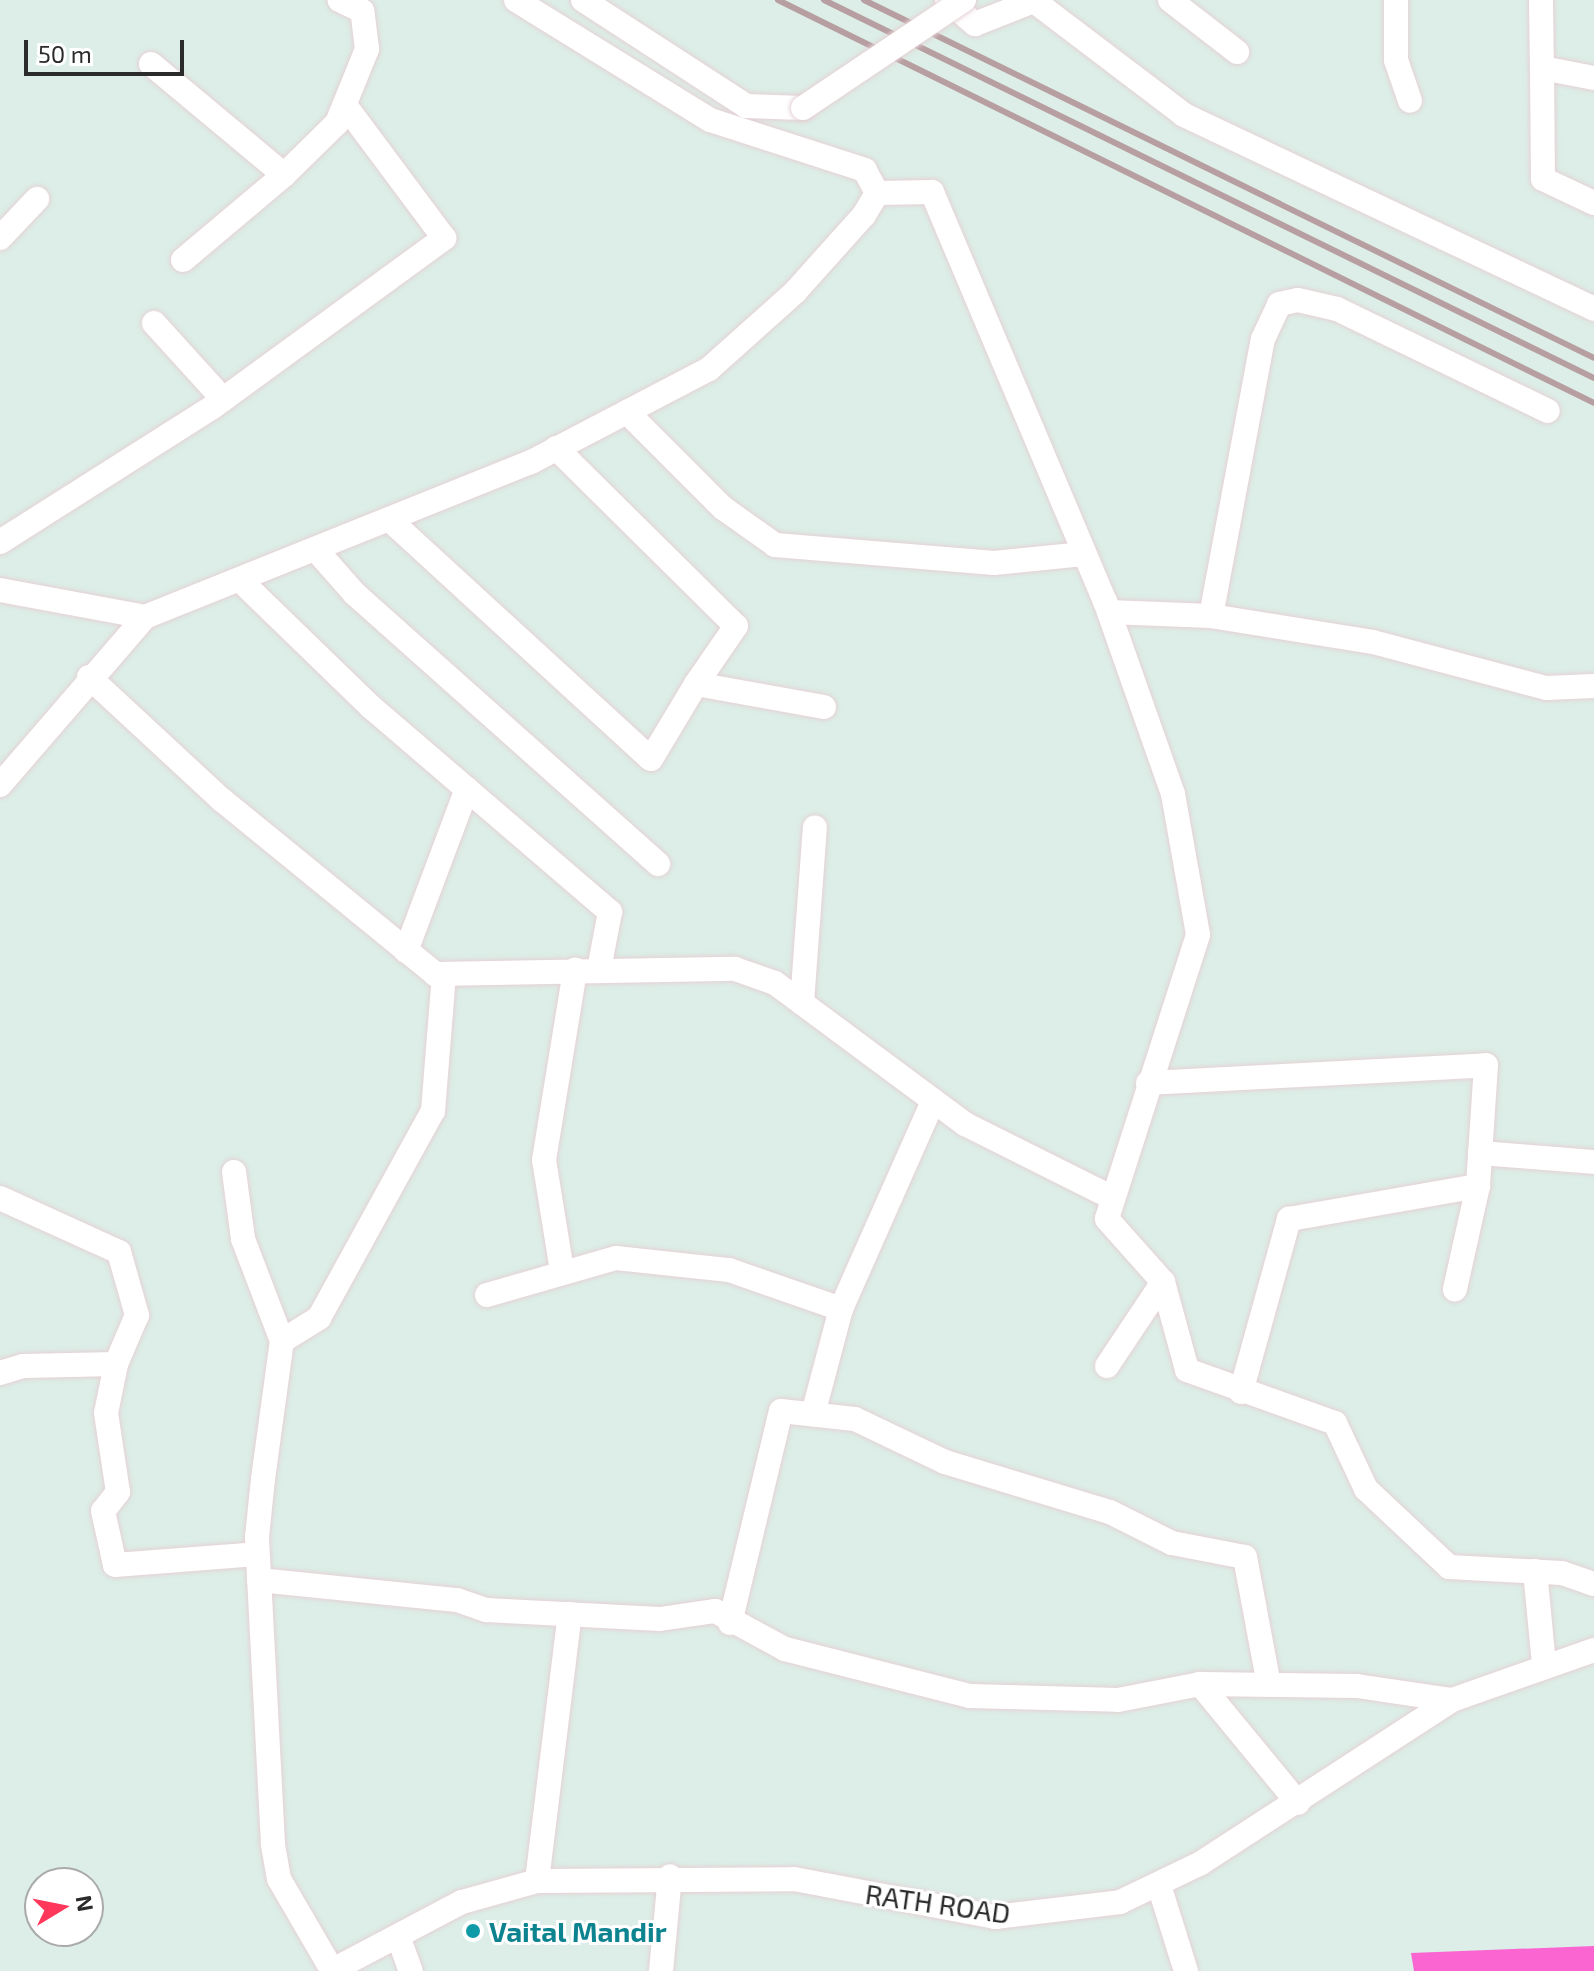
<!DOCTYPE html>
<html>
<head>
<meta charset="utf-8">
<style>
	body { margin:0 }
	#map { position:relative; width:1594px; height:1971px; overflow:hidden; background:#dceee7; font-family:"Exo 2",sans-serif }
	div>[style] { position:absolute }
	.water>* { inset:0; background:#fa65d1 }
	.roads { filter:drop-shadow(0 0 2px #e5d1d5) drop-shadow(0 0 2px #e5d1d5) }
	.minor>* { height:24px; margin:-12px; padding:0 12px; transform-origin:12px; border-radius:12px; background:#fff }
	.rail>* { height:6px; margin:-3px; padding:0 3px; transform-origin:3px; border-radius:3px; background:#b79ea1 }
	.bridges { filter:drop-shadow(0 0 2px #e5d1d5) drop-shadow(0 0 2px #e5d1d5) }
	.minor-bridge>* { height:24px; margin:-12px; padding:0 12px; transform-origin:12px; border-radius:12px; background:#fff }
	.dots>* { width:22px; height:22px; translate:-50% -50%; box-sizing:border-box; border:4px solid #fff; border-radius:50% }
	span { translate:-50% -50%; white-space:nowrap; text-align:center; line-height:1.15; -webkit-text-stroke:6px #fff; paint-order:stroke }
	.street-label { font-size:28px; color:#2b2b2b }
	.culture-label { font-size:28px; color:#0d838f; font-weight:700 }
	.left { translate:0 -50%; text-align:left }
	.north { position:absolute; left:24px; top:1867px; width:80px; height:80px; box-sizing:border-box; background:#fff; border:2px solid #aaa; border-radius:50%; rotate:80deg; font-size:22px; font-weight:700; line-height:32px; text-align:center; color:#2b2b2b }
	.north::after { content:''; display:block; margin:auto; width:28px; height:36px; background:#ff385b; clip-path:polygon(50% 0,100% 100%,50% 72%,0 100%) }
	.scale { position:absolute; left:24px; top:40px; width:160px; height:36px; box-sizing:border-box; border:4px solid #2b2b2b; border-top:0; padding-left:10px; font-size:24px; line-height:28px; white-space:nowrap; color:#2b2b2b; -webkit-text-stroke:6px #fff; paint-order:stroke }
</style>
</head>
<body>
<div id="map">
	<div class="water">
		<i style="clip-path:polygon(1594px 1946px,1594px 1971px,1414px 1971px,1411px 1953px)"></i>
	</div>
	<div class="roads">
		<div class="minor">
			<i style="left:583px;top:0;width:194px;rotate:33deg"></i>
			<i style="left:746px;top:106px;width:57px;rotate:2deg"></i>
			<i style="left:947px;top:0;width:37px;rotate:41deg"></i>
			<i style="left:975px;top:24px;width:66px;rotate:-21.5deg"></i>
			<i style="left:1170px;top:0;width:85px;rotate:37.8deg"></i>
			<i style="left:1396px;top:0;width:60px;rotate:90deg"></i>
			<i style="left:1396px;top:60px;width:43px;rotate:71.1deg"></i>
			<i style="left:1541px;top:0;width:68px;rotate:89.2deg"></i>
			<i style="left:1542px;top:68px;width:53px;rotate:10.9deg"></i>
			<i style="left:1034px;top:1px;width:188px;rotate:37.2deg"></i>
			<i style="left:1184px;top:115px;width:454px;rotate:25.3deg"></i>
			<i style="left:151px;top:64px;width:173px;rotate:39.8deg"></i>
			<i style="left:284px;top:175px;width:74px;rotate:-44.5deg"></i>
			<i style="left:337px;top:123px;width:80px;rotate:-67.9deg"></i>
			<i style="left:367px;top:49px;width:38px;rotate:-97deg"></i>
			<i style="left:362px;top:11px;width:25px;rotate:-154deg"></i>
			<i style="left:1542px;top:68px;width:111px;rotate:89.5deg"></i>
			<i style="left:1543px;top:179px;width:56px;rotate:25.2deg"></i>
			<i style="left:877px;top:193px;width:55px;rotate:-1deg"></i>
			<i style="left:932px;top:192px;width:444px;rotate:67.1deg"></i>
			<i style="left:1105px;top:601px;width:205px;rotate:70.6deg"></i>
			<i style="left:1173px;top:794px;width:143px;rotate:79.9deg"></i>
			<i style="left:1198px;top:935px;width:298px;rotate:107.8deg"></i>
			<i style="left:1107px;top:1219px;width:84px;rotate:48.4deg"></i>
			<i style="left:1163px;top:1282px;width:91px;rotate:74.7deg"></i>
			<i style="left:1187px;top:1370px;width:157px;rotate:19.7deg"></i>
			<i style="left:1335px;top:1423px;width:73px;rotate:64.8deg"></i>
			<i style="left:1366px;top:1489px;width:114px;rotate:43.2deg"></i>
			<i style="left:1449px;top:1567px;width:113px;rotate:3deg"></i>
			<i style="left:1562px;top:1573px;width:34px;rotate:19deg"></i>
			<i style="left:0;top:238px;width:54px;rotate:-46.5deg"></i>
			<i style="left:183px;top:260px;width:132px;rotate:-40.1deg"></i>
			<i style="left:154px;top:323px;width:103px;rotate:47.8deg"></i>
			<i style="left:627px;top:412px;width:136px;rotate:45deg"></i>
			<i style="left:723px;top:508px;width:64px;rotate:35.4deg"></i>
			<i style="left:775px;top:545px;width:220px;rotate:4.7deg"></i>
			<i style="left:994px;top:563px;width:90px;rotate:-5.7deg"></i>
			<i style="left:556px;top:448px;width:253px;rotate:44.7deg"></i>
			<i style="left:736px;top:626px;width:70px;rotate:124.6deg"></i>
			<i style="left:391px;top:521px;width:352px;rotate:42.5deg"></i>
			<i style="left:651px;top:759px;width:87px;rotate:-59deg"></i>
			<i style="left:696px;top:684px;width:130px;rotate:10.2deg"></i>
			<i style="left:0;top:542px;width:254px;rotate:-32.4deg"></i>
			<i style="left:214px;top:406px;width:285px;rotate:-36.1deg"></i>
			<i style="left:444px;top:238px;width:166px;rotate:-126.7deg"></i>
			<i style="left:317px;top:551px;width:57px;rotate:48.5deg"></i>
			<i style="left:355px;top:594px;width:406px;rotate:41.7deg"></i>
			<i style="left:242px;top:582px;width:180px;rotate:44.1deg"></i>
			<i style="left:371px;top:707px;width:315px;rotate:40.6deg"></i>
			<i style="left:610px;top:912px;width:58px;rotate:100.9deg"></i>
			<i style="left:0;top:590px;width:147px;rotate:10.5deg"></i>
			<i style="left:145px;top:617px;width:416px;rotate:-21.9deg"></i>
			<i style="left:531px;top:462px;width:201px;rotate:-27.6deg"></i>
			<i style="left:709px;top:369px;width:115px;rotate:-41.8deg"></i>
			<i style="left:795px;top:292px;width:103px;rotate:-48.1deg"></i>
			<i style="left:864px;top:215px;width:26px;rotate:-59deg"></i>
			<i style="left:877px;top:193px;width:26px;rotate:-118deg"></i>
			<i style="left:865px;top:170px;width:163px;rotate:-162.1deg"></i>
			<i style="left:710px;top:120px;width:228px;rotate:-148.3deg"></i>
			<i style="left:1109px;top:612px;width:102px;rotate:2.2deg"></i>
			<i style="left:1211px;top:616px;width:164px;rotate:9.1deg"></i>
			<i style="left:1373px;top:642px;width:179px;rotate:14.9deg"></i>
			<i style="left:1546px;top:688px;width:48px;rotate:-2.4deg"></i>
			<i style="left:1211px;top:616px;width:282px;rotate:-79.4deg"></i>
			<i style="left:1263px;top:339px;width:38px;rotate:-65deg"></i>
			<i style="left:1279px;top:304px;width:19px;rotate:-12deg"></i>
			<i style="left:1298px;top:300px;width:40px;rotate:13deg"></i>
			<i style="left:1337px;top:309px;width:234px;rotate:25.8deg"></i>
			<i style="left:89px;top:677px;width:181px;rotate:42.8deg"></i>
			<i style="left:222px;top:800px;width:275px;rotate:39.2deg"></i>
			<i style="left:435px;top:974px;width:300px;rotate:-1deg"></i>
			<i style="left:735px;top:969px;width:42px;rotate:19.3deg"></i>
			<i style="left:775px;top:983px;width:237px;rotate:36.6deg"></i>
			<i style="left:965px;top:1124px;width:165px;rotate:26.6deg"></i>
			<i style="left:0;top:785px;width:222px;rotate:-49.2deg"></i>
			<i style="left:406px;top:951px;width:173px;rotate:-69.4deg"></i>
			<i style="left:802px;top:1003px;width:176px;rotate:-85.8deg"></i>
			<i style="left:1148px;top:1083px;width:338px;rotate:-3deg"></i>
			<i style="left:1486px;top:1065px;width:121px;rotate:93.8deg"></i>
			<i style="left:1478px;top:1186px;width:106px;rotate:102.6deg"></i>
			<i style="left:1480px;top:1153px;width:114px;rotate:4.5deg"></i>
			<i style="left:234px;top:1172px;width:68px;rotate:82.3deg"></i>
			<i style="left:243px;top:1239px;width:109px;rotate:69.1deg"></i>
			<i style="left:0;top:1198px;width:131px;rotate:24.4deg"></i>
			<i style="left:119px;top:1252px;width:66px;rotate:74.1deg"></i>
			<i style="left:137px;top:1315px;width:53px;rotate:113.2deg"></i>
			<i style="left:562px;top:1271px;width:112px;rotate:-99.2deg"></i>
			<i style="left:544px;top:1160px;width:193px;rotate:-80.7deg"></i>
			<i style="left:487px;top:1295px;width:134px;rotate:-16deg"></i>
			<i style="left:616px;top:1258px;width:114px;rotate:6.1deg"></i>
			<i style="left:729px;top:1270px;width:119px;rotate:19.2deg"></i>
			<i style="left:1107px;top:1366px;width:101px;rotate:-56.3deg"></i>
			<i style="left:0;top:1373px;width:24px;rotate:-17deg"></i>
			<i style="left:23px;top:1366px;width:93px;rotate:-1.2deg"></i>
			<i style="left:116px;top:1364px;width:50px;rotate:101.5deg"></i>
			<i style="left:106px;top:1413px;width:80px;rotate:81.4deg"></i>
			<i style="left:118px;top:1492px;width:24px;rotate:128deg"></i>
			<i style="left:103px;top:1511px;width:55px;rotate:77.5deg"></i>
			<i style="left:115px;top:1565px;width:142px;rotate:-4.4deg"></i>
			<i style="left:1241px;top:1392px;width:180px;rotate:-74.5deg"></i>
			<i style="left:1289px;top:1219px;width:192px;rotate:-9.9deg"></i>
			<i style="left:813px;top:1414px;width:109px;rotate:-75.1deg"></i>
			<i style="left:841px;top:1309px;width:227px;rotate:-66.1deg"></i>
			<i style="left:1535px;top:1571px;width:93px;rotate:84.5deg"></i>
			<i style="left:259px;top:1580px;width:199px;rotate:5.8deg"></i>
			<i style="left:457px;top:1600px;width:31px;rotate:19deg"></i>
			<i style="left:486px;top:1610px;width:174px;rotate:3deg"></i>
			<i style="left:660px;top:1619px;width:56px;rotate:-8.3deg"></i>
			<i style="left:715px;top:1611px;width:80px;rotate:28.5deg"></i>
			<i style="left:785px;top:1649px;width:191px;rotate:14.3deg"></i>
			<i style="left:970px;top:1696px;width:148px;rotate:1.5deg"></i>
			<i style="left:1118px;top:1700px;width:84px;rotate:-11deg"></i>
			<i style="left:1200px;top:1684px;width:154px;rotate:50.5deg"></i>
			<i style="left:730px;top:1623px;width:218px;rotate:-76.5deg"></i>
			<i style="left:781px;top:1411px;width:74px;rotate:6.2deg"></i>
			<i style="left:855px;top:1419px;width:100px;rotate:25.5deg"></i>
			<i style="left:945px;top:1462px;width:172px;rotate:16.9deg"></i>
			<i style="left:1110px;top:1512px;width:69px;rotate:26.6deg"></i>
			<i style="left:1172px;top:1543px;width:74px;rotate:10.9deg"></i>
			<i style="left:1245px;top:1557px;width:130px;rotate:79.4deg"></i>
			<i style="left:1200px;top:1684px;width:157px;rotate:0.7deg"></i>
			<i style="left:1357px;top:1686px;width:96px;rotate:8.4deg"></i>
			<i style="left:537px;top:1881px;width:269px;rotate:-83deg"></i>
			<i style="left:1159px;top:1885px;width:90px;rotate:72.6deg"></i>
			<i style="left:398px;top:1936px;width:37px;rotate:70deg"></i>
			<i style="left:332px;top:1970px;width:105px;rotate:-120.2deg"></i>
			<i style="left:279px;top:1879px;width:36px;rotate:-100deg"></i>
			<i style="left:273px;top:1844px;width:307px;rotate:-93deg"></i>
			<i style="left:257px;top:1537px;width:58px;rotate:-84.1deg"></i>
			<i style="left:263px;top:1479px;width:139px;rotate:-82.2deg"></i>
			<i style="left:282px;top:1341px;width:44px;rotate:-31.9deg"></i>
			<i style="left:319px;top:1318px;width:236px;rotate:-61.2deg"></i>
			<i style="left:433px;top:1111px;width:137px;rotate:-85.4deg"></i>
			<i style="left:331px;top:1971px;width:148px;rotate:-27.8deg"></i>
			<i style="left:462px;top:1902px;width:78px;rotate:-15.6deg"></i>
			<i style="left:537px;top:1881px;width:257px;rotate:-0.4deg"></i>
			<i style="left:794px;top:1879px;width:205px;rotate:10.7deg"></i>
			<i style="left:995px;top:1917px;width:126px;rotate:-6.8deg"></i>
			<i style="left:1120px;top:1902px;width:90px;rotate:-25.7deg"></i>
			<i style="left:1201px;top:1863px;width:299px;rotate:-33deg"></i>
			<i style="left:1452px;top:1700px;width:151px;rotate:-19.4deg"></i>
			<i style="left:661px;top:1971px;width:95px;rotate:-84.6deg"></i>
		</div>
	</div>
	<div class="rail">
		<i style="left:778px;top:0;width:910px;rotate:26.28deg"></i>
		<i style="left:824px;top:0;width:858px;rotate:26.15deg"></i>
		<i style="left:864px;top:0;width:813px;rotate:26.12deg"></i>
	</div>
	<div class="bridges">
		<div class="minor-bridge">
			<i style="left:803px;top:108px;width:194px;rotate:-33.9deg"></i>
		</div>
	</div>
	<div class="dots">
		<i style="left:473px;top:1931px;background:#0f9aa8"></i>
	</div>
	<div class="street-label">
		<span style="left:938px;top:1903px;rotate:8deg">RATH ROAD</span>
	</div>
	<div class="culture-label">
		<span class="left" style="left:489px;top:1931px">Vaital Mandir</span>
	</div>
	<div class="north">N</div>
	<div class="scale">50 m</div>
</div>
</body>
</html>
